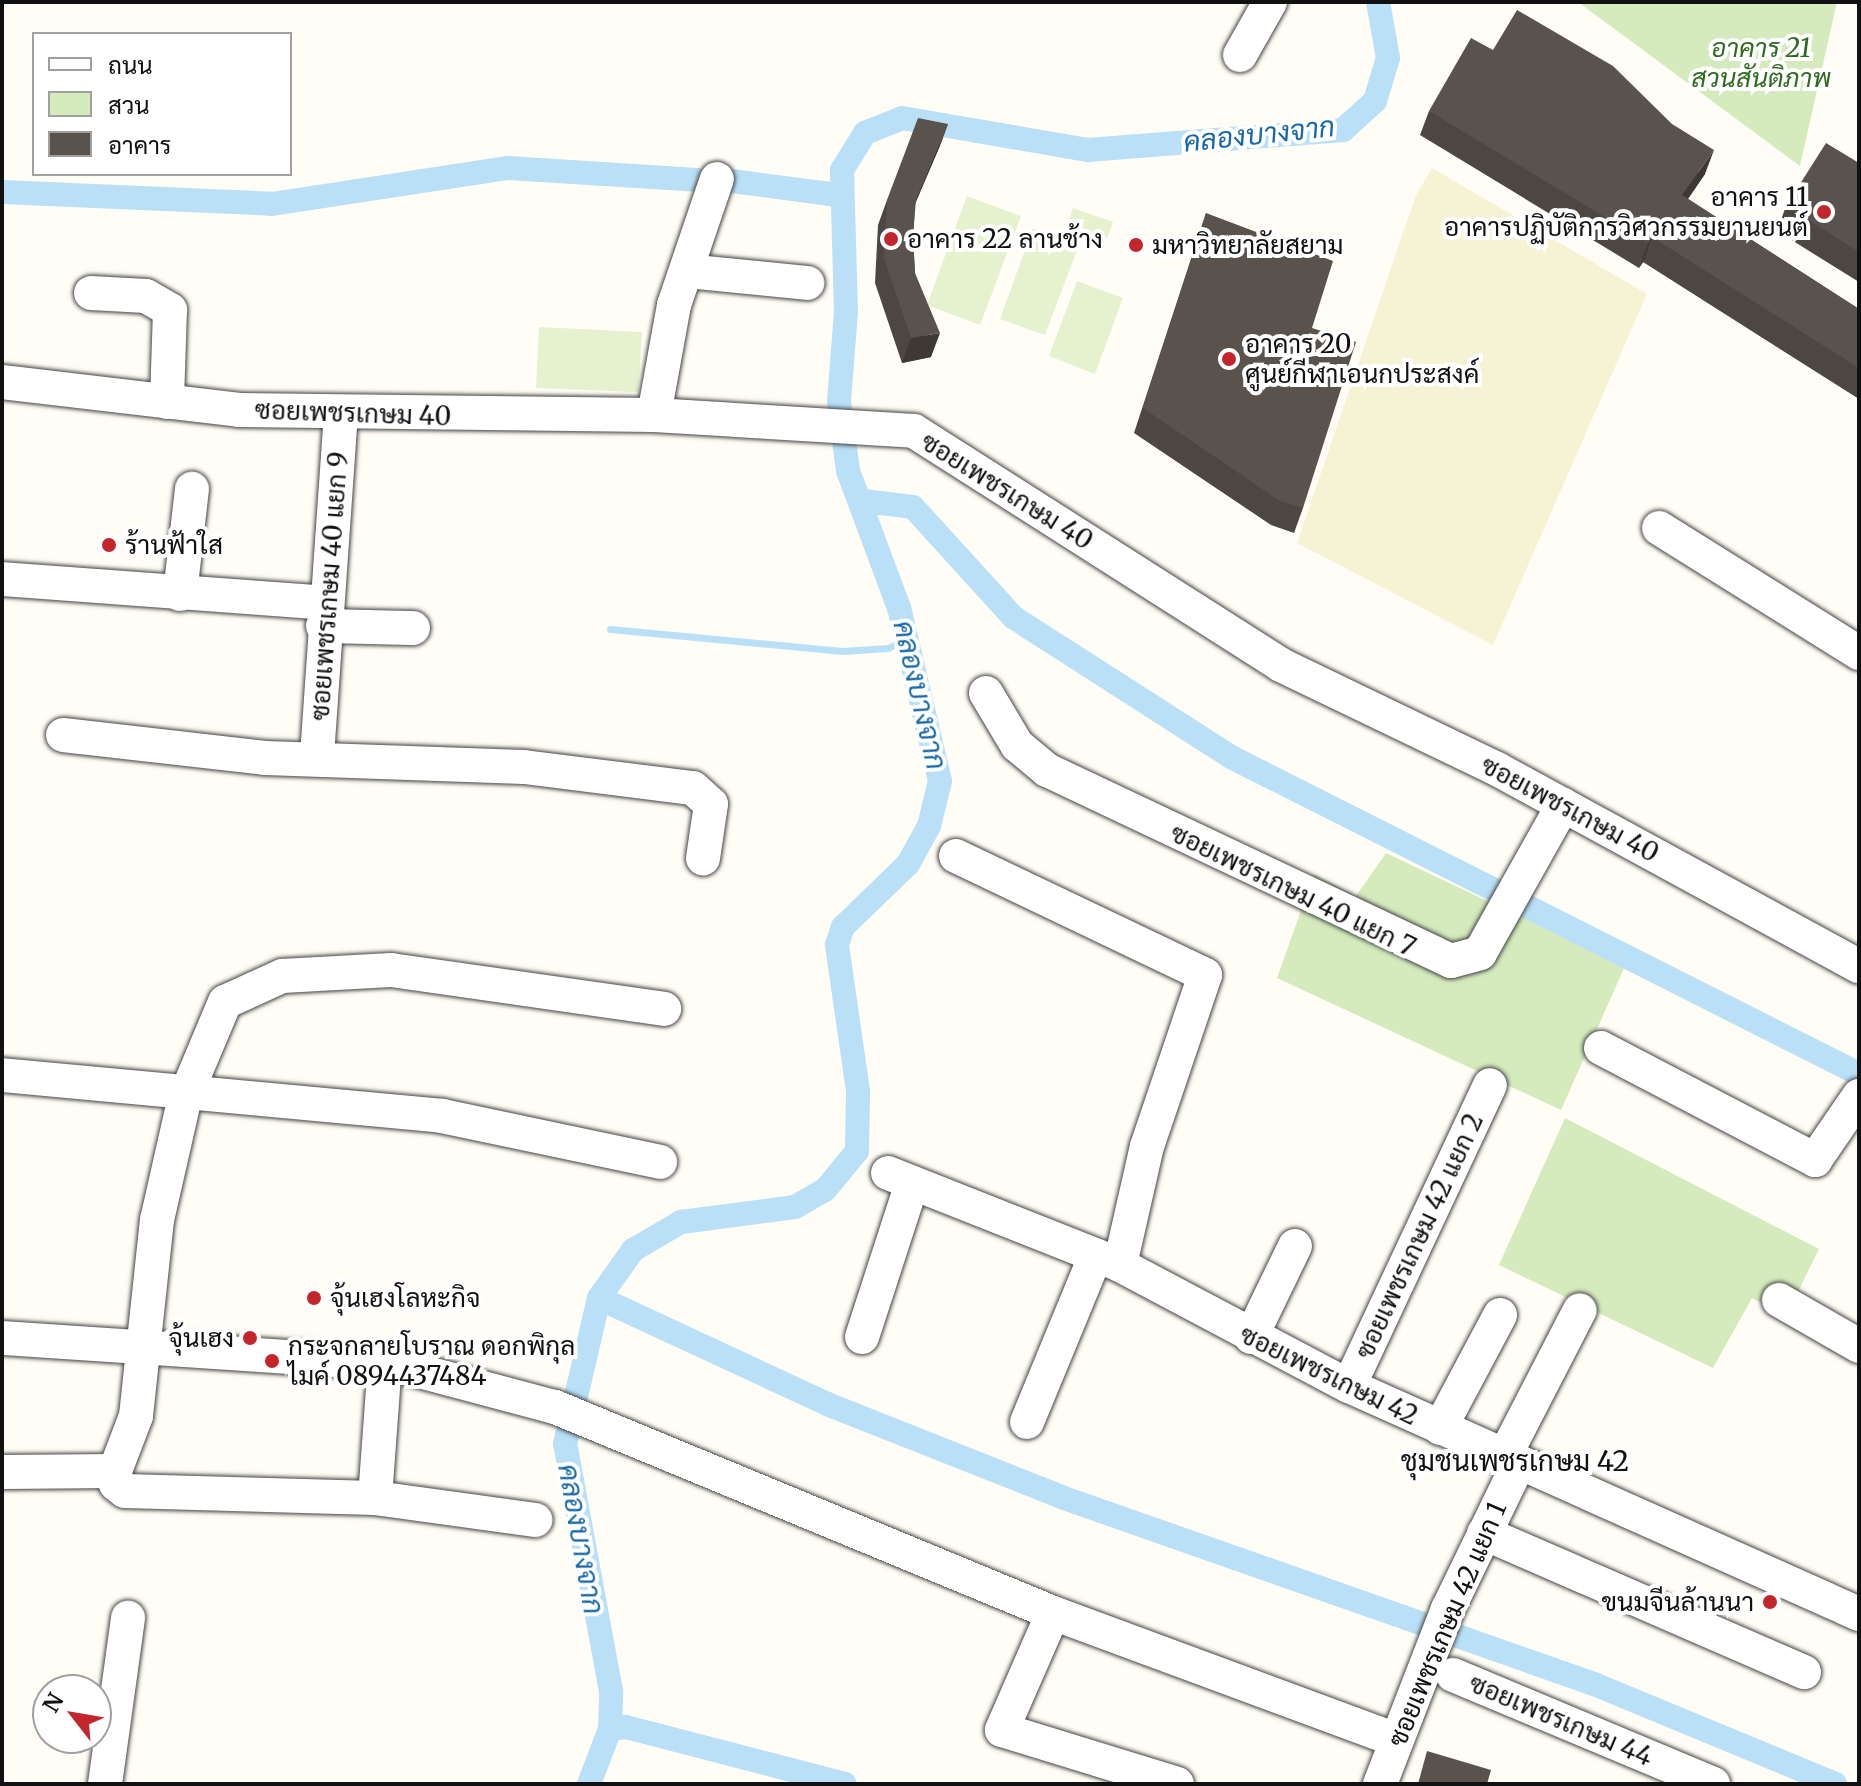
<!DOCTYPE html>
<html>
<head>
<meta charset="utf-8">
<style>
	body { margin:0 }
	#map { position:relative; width:1861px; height:1786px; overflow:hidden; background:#fffdf5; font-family:Merriweather,Sarabun,serif }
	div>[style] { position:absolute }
	.farmland>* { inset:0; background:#f6f3d4 }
	.green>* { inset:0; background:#d5ebbd }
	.pitch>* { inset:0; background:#e6f2cf }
	.stream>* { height:7px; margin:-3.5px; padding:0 3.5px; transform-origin:3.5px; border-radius:3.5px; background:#b9e0f7 }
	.canal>* { height:24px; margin:-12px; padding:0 12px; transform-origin:12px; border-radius:12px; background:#b9e0f7 }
	.roads { filter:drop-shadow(0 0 2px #444) drop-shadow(0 0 2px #444) }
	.minor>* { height:34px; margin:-17px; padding:0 17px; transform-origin:17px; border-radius:17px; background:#fff }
	.wall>* { inset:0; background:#4d4742 }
	.shaded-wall>* { inset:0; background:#3f3936 }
	.building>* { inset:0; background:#5a524d }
	.dots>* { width:22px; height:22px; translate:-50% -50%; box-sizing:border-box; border:4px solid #fff; border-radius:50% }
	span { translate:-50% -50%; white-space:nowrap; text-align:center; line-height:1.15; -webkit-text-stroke:8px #fff; paint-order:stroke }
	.park-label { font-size:26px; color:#2f6b1f; font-style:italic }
	.poi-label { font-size:26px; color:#111 }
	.right { translate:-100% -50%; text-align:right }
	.left { translate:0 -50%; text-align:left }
	.street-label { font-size:26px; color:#111 }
	.water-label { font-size:28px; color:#1768a6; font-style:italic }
	.neighbourhood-label { font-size:28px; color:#111 }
	.frame { position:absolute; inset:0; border:4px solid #111; pointer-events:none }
	.legend { position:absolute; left:32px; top:32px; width:260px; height:144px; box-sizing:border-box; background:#fff; border:2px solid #a0a0a0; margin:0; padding:10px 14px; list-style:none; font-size:24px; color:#111 }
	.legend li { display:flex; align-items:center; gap:16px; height:40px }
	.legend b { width:40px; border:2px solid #a0a0a0 }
	.north { position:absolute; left:32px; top:1674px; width:80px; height:80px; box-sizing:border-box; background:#fff; border:2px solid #a0a0a0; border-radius:50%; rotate:301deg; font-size:22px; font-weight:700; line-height:32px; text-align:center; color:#111 }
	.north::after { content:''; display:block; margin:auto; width:28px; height:36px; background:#c4262e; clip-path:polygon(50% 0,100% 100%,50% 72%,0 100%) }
</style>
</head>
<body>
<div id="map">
	<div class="farmland">
		<i style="clip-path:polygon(1432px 168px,1647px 294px,1493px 645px,1297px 543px,1416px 195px)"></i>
	</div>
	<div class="green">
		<i style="clip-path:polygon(1578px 2px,1837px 2px,1800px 166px)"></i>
		<i style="clip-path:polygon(1386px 853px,1625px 966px,1561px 1110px,1277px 978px,1314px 874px,1356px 896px)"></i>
		<i style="clip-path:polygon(1565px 1118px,1819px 1249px,1786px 1316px,1752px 1298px,1713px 1368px,1499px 1265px)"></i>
	</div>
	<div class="pitch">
		<i style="clip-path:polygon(967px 196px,1021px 216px,980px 325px,927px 305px)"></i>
		<i style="clip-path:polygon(1073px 208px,1113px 222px,1107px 238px,1068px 223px)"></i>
		<i style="clip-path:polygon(1033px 228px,1079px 245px,1045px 335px,1000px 319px)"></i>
		<i style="clip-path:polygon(1077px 281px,1123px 298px,1095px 374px,1049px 356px)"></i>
		<i style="clip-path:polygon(539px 327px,642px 332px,638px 392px,536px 388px)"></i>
	</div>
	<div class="stream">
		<i style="left:610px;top:629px;width:233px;rotate:5.4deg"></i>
		<i style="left:842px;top:651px;width:46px;rotate:-3.7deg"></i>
		<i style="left:888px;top:648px;width:20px;rotate:-27deg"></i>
	</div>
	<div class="canal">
		<i style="left:724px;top:180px;width:115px;rotate:7.5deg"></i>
		<i style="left:2px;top:192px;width:270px;rotate:2.5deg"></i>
		<i style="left:272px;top:204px;width:239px;rotate:-8.7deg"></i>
		<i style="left:508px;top:168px;width:189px;rotate:3.6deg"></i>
		<i style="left:863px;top:501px;width:50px;rotate:6.8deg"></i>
		<i style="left:913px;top:507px;width:149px;rotate:47.7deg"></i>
		<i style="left:1013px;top:617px;width:259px;rotate:32.7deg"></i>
		<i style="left:1231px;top:757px;width:703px;rotate:26.78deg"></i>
		<i style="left:599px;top:1298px;width:251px;rotate:24.9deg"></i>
		<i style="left:827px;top:1404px;width:255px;rotate:21.6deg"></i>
		<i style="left:1064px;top:1498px;width:562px;rotate:19.34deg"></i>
		<i style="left:1594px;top:1684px;width:261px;rotate:22.5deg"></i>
		<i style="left:610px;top:1729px;width:16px;rotate:-7deg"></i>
		<i style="left:626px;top:1727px;width:226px;rotate:14.6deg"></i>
		<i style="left:589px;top:1784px;width:59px;rotate:-69.1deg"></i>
		<i style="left:610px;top:1729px;width:38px;rotate:-88deg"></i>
		<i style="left:611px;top:1691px;width:251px;rotate:-100.5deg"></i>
		<i style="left:565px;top:1444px;width:150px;rotate:-76.9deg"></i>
		<i style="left:599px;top:1298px;width:59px;rotate:-54.7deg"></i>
		<i style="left:633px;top:1250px;width:56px;rotate:-30.3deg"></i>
		<i style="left:681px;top:1222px;width:115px;rotate:-7.5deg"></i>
		<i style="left:795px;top:1207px;width:34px;rotate:-30deg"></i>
		<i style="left:825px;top:1190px;width:50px;rotate:-50.6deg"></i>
		<i style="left:857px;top:1151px;width:60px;rotate:-89deg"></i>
		<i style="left:858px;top:1091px;width:148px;rotate:-98.2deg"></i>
		<i style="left:837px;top:945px;width:19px;rotate:-72deg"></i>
		<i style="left:843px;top:927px;width:91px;rotate:-44.1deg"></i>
		<i style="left:908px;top:864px;width:43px;rotate:-61.1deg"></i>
		<i style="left:929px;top:826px;width:46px;rotate:-76.3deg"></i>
		<i style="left:940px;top:781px;width:178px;rotate:-103.3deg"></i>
		<i style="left:899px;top:608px;width:146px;rotate:-110.4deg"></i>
		<i style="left:848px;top:471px;width:71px;rotate:-97.3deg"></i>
		<i style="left:839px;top:401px;width:88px;rotate:-85.5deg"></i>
		<i style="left:846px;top:313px;width:143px;rotate:-91.6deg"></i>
		<i style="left:842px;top:170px;width:44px;rotate:-58.1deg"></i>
		<i style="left:865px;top:133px;width:40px;rotate:-22deg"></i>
		<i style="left:902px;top:118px;width:189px;rotate:9.8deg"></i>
		<i style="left:1088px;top:150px;width:256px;rotate:-4.5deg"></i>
		<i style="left:1343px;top:130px;width:43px;rotate:-42.2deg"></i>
		<i style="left:1375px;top:101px;width:45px;rotate:-73.2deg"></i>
		<i style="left:1388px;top:58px;width:57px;rotate:-100.1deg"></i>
	</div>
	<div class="roads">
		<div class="minor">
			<i style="left:1240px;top:55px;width:61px;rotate:-60.5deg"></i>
			<i style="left:687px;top:271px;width:121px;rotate:5.7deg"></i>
			<i style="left:91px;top:293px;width:55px;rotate:3.1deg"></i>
			<i style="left:146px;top:296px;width:28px;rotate:30deg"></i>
			<i style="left:170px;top:310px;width:92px;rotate:91.9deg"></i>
			<i style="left:2px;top:382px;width:239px;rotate:6.7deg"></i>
			<i style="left:239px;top:410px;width:415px;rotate:0.7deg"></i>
			<i style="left:654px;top:415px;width:260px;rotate:3.5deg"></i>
			<i style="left:914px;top:431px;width:435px;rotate:32.5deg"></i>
			<i style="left:1281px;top:665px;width:240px;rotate:25.7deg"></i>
			<i style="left:1497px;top:769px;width:412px;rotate:28.6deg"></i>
			<i style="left:654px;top:415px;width:112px;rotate:-79.7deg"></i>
			<i style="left:674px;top:305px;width:133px;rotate:-71.2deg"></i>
			<i style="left:1659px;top:528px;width:236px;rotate:32deg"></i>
			<i style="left:2px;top:579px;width:324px;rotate:4.2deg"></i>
			<i style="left:180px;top:594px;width:106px;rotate:-83.5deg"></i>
			<i style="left:323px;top:626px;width:90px;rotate:1.3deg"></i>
			<i style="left:986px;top:693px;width:61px;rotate:59.2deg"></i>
			<i style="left:1017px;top:745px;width:39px;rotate:40deg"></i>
			<i style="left:1047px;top:770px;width:447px;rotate:25.3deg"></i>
			<i style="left:1451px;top:961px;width:30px;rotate:-15deg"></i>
			<i style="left:1480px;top:953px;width:170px;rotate:-60.7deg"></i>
			<i style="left:63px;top:735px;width:203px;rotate:6.5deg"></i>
			<i style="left:265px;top:758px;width:259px;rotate:2deg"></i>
			<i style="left:524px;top:767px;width:170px;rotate:7.1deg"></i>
			<i style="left:693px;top:788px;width:24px;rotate:42deg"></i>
			<i style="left:711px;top:804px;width:55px;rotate:98.4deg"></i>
			<i style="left:317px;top:756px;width:342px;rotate:-86deg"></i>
			<i style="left:956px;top:856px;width:276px;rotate:25.5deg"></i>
			<i style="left:1205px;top:975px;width:181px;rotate:108.7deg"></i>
			<i style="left:1147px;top:1146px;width:122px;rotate:102.8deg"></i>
			<i style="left:1601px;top:1048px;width:242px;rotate:27.6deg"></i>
			<i style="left:1815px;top:1160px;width:78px;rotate:-55.5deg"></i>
			<i style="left:2px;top:1075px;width:442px;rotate:5.3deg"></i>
			<i style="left:442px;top:1116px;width:223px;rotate:11.9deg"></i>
			<i style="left:888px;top:1173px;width:250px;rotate:21.6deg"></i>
			<i style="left:1120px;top:1265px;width:259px;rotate:27.9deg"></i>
			<i style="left:1349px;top:1386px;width:559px;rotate:24.09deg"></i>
			<i style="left:1779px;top:1300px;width:92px;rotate:29.9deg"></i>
			<i style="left:862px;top:1337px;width:162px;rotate:-72deg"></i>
			<i style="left:1251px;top:1337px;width:101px;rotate:-64.2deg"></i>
			<i style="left:2px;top:1338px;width:392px;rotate:3.8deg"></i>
			<i style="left:393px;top:1364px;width:168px;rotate:14.9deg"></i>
			<i style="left:555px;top:1407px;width:539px;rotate:22.47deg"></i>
			<i style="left:1053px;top:1613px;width:366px;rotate:20.3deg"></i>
			<i style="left:1349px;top:1386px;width:332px;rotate:-64.9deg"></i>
			<i style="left:1027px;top:1422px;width:178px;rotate:-67.6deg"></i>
			<i style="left:1440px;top:1428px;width:128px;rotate:-62deg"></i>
			<i style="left:1504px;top:1457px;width:165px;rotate:-62.7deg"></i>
			<i style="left:115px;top:1471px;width:59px;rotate:-69.1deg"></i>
			<i style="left:136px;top:1416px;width:197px;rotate:-83.9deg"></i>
			<i style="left:157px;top:1220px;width:126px;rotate:-77.2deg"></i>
			<i style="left:185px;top:1097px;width:103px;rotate:-67.2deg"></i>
			<i style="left:225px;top:1002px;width:63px;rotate:-24.5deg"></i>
			<i style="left:282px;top:976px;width:109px;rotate:-3.2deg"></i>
			<i style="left:391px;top:970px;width:276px;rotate:8.1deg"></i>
			<i style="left:2px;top:1472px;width:113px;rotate:-0.5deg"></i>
			<i style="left:115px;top:1471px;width:13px;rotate:86deg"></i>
			<i style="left:116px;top:1484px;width:11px;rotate:38deg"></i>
			<i style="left:125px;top:1491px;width:250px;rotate:1.6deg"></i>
			<i style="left:375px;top:1498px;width:162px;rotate:7.8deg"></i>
			<i style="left:375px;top:1498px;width:135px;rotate:-85.8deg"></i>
			<i style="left:1484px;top:1533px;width:349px;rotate:23.5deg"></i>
			<i style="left:1053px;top:1613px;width:128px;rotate:113.6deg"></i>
			<i style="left:1002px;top:1730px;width:183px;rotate:17.1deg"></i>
			<i style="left:1453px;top:1675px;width:282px;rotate:22.7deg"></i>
			<i style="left:105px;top:1784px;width:168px;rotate:-82.1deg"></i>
			<i style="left:1380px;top:1784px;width:188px;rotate:-68.8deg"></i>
			<i style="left:1448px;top:1609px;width:160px;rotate:-64.1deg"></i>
		</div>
	</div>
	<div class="wall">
		<i style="clip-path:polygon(1429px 111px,1705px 174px,1688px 199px,1859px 309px,1859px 399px,1643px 262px,1639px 268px,1420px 135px)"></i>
		<i style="clip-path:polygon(948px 124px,939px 148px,915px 203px,913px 237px,915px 273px,931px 357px,902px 363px,875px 283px,878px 225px,887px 200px)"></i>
		<i style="clip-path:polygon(1859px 163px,1859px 282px,1777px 231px,1786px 206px)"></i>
		<i style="clip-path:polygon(1206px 213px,1312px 328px,1303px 508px,1294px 533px,1271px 525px,1134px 433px)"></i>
	</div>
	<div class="shaded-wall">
		<i style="clip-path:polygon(948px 124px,939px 148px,907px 223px,916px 199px)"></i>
		<i style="clip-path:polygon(1714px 150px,1705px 174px,1673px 220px,1682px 195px)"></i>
		<i style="clip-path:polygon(1652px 237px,1643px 262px,1639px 268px,1648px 243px)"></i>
		<i style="clip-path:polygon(940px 333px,931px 357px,902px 363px,911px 338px)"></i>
	</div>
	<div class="building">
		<i style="clip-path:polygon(1517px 10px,1613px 66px,1672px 124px,1714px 150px,1682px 195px,1859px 309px,1859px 368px,1652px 237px,1648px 243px,1429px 111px,1471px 38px,1493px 50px)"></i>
		<i style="clip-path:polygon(918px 118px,948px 124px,916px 199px,913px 237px,915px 273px,940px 333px,911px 338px,884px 258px,887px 200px)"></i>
		<i style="clip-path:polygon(1826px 143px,1859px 163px,1859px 252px,1786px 206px)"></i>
		<i style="clip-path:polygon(1206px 213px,1333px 261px,1312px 328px,1356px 342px,1303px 508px,1280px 501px,1143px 408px)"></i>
		<i style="clip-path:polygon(1427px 1751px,1491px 1770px,1487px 1784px,1418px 1784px)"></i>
	</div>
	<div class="dots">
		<i style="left:1824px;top:212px;background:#c4262e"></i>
		<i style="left:891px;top:239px;background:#c4262e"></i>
		<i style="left:1136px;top:245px;background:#c4262e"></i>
		<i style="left:1229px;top:359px;background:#c4262e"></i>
		<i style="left:109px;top:545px;background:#c4262e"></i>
		<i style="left:314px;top:1298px;background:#c4262e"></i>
		<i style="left:250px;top:1338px;background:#c4262e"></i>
		<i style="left:272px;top:1361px;background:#c4262e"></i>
		<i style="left:1770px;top:1602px;background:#c4262e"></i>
	</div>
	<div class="park-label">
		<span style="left:1761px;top:63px">อาคาร 21<br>สวนสันติภาพ</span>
	</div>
	<div class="poi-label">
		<span class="right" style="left:1808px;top:212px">อาคาร 11<br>อาคารปฏิบัติการวิศวกรรมยานยนต์</span>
		<span class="left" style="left:907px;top:239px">อาคาร 22 ลานช้าง</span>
		<span class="left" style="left:1152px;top:245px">มหาวิทยาลัยสยาม</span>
		<span class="left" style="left:1245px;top:359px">อาคาร 20<br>ศูนย์กีฬาเอนกประสงค์</span>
		<span class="left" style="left:125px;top:545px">ร้านฟ้าใส</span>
		<span class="left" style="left:330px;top:1298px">จุ้นเฮงโลหะกิจ</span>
		<span class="right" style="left:234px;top:1338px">จุ้นเฮง</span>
		<span class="left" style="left:288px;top:1361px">กระจกลายโบราณ ดอกพิกุล<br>ไมค์ 0894437484</span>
		<span class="right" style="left:1754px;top:1602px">ขนมจีนล้านนา</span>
	</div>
	<div class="street-label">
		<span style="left:353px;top:413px;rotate:2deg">ซอยเพชรเกษม 40</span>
		<span style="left:1007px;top:491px;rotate:32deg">ซอยเพชรเกษม 40</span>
		<span style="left:329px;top:586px;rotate:-86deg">ซอยเพชรเกษม 40 แยก 9</span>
		<span style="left:1570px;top:809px;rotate:28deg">ซอยเพชรเกษม 40</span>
		<span style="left:1293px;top:890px;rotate:26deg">ซอยเพชรเกษม 40 แยก 7</span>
		<span style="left:1419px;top:1236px;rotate:-65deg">ซอยเพชรเกษม 42 แยก 2</span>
		<span style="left:1329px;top:1375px;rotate:26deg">ซอยเพชรเกษม 42</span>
		<span style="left:1447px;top:1624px;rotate:-67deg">ซอยเพชรเกษม 42 แยก 1</span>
		<span style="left:1561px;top:1720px;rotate:23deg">ซอยเพชรเกษม 44</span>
	</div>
	<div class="water-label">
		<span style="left:1259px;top:134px;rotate:-6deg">คลองบางจาก</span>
		<span style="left:920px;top:695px;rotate:77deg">คลองบางจาก</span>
		<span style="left:581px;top:1539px;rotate:80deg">คลองบางจาก</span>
	</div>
	<div class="neighbourhood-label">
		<span style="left:1515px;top:1461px">ชุมชนเพชรเกษม 42</span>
	</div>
	<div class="frame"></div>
	<ul class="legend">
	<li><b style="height:10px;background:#fff"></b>ถนน</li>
	<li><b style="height:22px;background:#d5ebbd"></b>สวน</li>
	<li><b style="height:22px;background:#5a524d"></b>อาคาร</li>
	</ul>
	<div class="north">N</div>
</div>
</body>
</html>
